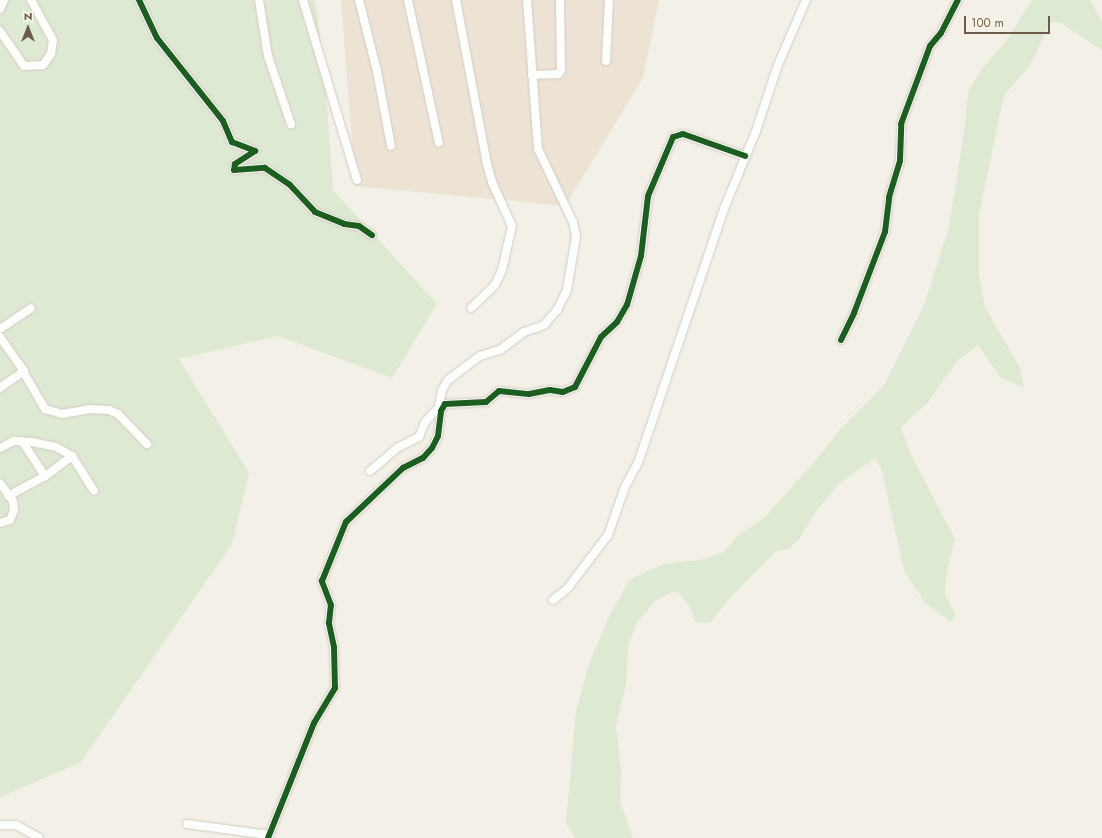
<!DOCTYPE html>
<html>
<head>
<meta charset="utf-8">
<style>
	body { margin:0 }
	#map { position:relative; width:1102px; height:838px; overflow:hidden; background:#f3f0e7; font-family:Jost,sans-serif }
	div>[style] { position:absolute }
	.residential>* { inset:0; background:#ece3d5 }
	.green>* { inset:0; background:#dee9d3 }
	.roads { filter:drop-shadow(0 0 1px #d2cbc3) drop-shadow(0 0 1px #d2cbc3) }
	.minor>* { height:8px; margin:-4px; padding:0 4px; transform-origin:4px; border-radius:4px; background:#fdfdfb }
	.cycleway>* { height:6px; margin:-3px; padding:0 3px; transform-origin:3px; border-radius:3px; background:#1b5e20 }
	span { translate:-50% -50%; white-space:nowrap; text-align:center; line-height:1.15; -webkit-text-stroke:4px #fcf6e7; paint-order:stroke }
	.north { position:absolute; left:8px; top:8px; width:40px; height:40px; -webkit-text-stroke:3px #fcf6e7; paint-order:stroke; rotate:0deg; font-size:11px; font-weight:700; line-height:16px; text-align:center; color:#6d5a4b }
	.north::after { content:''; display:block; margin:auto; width:14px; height:18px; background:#6d5a4b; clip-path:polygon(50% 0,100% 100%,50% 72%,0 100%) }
	.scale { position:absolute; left:964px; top:16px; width:86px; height:18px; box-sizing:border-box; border:2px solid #6d5a4b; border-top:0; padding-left:5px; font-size:12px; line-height:14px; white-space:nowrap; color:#6d5a4b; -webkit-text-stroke:3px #fcf6e7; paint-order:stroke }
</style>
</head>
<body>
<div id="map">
	<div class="residential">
		<i style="clip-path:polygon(341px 0,659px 0,643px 78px,565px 206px,355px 186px)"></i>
	</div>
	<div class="green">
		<i style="clip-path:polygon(0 0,315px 0,324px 64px,333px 190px,437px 304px,392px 378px,278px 336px,179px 359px,249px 473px,232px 544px,81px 762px,0 797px)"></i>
		<i style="clip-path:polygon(1032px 0,1090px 0,1102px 22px,1102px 50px,1061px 23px,1051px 22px,1029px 67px,1004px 95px,979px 215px,979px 276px,985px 307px,1021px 370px,1024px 388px,1000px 377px,978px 345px,957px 361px,928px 402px,901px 427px,909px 451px,955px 539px,946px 575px,945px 594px,955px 614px,951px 622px,926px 604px,905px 573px,881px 468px,875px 458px,839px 484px,816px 511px,800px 538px,788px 549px,776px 551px,727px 601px,710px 623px,695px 622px,690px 607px,679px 593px,673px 592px,655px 601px,636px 624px,628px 647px,626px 685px,616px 725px,621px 770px,620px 801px,633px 838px,575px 838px,566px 823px,576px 711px,589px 664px,608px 619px,629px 580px,663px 564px,700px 560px,724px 552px,736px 537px,765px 517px,816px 460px,840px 430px,884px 385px,924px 305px,949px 228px,964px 132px,968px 92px,982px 68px,1005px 43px)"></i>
	</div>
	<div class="roads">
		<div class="minor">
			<i style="left:139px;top:0;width:42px;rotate:64.7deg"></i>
			<i style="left:157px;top:38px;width:106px;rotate:51.5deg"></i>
			<i style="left:223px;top:121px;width:23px;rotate:67deg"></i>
			<i style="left:232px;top:142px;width:25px;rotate:21deg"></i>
			<i style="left:255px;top:151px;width:24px;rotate:147deg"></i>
			<i style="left:235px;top:164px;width:6px;rotate:99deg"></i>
			<i style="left:234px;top:170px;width:31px;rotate:-4deg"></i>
			<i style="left:265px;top:168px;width:30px;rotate:34deg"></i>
			<i style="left:290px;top:185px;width:37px;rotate:47deg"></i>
			<i style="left:315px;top:212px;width:31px;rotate:22deg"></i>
			<i style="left:344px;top:224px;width:15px;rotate:8deg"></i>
			<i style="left:359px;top:226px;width:16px;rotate:35deg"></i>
			<i style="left:259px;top:0;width:57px;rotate:80.9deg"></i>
			<i style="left:268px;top:56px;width:72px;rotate:71.3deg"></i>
			<i style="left:303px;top:0;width:188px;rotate:73.3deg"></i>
			<i style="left:359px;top:0;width:73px;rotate:75.8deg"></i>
			<i style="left:377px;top:71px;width:76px;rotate:79.4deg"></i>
			<i style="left:408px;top:0;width:146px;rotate:77.8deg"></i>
			<i style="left:456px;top:0;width:167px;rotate:79.3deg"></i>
			<i style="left:487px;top:164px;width:19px;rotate:74deg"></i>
			<i style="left:492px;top:182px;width:48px;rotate:65.6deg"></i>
			<i style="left:512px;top:226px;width:45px;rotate:102.8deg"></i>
			<i style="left:502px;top:270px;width:17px;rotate:115deg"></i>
			<i style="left:495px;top:285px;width:33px;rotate:136deg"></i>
			<i style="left:0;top:9px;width:10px;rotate:-66deg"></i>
			<i style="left:0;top:31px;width:42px;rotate:55.6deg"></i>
			<i style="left:24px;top:66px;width:19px;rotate:-3deg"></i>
			<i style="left:43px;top:65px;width:14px;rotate:-54deg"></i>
			<i style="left:51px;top:54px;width:14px;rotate:-82deg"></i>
			<i style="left:53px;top:40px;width:46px;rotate:-118.8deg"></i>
			<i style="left:606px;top:61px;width:61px;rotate:-87.2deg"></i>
			<i style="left:532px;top:75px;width:26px;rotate:-2deg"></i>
			<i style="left:558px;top:74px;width:5px;rotate:-53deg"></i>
			<i style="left:561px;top:70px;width:70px;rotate:-90.8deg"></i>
			<i style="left:0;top:329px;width:37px;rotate:-34deg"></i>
			<i style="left:0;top:337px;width:42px;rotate:54.8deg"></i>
			<i style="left:24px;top:371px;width:29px;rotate:145deg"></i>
			<i style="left:841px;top:340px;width:30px;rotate:-64deg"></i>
			<i style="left:854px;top:313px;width:87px;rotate:-69.1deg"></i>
			<i style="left:885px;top:232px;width:35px;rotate:-83deg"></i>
			<i style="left:889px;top:197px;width:38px;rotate:-73deg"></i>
			<i style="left:900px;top:161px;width:37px;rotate:-88deg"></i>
			<i style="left:901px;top:124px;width:83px;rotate:-69.6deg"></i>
			<i style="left:930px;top:46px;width:17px;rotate:-50deg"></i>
			<i style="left:941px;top:33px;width:37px;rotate:-63deg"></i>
			<i style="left:24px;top:373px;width:42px;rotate:59.7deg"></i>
			<i style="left:45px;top:409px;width:18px;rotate:16deg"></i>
			<i style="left:62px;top:414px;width:27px;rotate:-10deg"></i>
			<i style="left:89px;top:409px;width:20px;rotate:3deg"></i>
			<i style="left:109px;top:410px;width:10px;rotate:24deg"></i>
			<i style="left:118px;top:414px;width:42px;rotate:46deg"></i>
			<i style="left:22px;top:441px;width:42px;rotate:56.7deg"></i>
			<i style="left:0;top:448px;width:16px;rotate:-27deg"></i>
			<i style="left:14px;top:441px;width:18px;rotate:3deg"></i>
			<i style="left:32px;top:442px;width:25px;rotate:12deg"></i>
			<i style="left:56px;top:447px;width:18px;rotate:29deg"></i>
			<i style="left:72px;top:456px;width:34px;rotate:143deg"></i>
			<i style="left:45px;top:476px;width:42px;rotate:151.6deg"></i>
			<i style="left:72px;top:456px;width:41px;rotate:57.8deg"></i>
			<i style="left:370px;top:471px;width:35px;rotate:-40deg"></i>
			<i style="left:397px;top:448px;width:25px;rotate:-27deg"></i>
			<i style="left:419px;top:437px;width:16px;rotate:-68deg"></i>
			<i style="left:425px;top:422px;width:21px;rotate:-47deg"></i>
			<i style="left:439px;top:407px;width:17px;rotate:-80deg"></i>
			<i style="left:442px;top:390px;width:12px;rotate:-59deg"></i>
			<i style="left:448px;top:380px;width:40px;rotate:-37deg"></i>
			<i style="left:480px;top:356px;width:21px;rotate:-17deg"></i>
			<i style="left:500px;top:350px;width:30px;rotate:-37deg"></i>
			<i style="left:524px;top:332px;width:21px;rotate:-19deg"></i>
			<i style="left:544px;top:325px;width:20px;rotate:-49deg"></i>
			<i style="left:557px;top:310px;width:22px;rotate:-63deg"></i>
			<i style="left:567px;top:290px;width:54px;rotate:-80.4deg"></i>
			<i style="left:576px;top:237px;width:15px;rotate:-101deg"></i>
			<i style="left:573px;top:222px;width:81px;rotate:-115.6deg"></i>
			<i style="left:538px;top:149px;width:149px;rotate:-94.2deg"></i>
			<i style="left:0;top:483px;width:22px;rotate:54deg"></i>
			<i style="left:13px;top:501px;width:9px;rotate:84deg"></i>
			<i style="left:14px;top:510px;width:11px;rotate:112deg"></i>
			<i style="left:10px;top:520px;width:10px;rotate:163deg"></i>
			<i style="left:553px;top:600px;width:18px;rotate:-38deg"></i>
			<i style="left:567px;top:589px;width:68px;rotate:-52.8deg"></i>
			<i style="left:608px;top:535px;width:51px;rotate:-70.5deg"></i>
			<i style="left:625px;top:487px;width:27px;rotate:-62deg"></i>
			<i style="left:638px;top:463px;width:268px;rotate:-71.3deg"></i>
			<i style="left:724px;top:209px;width:84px;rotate:-67.7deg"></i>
			<i style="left:756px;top:131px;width:70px;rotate:-71.6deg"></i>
			<i style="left:778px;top:65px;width:71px;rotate:-66.7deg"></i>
			<i style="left:187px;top:824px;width:83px;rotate:7.6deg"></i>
			<i style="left:0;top:825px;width:16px"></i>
			<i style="left:16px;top:825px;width:26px;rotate:29deg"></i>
			<i style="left:268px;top:838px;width:124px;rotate:-68.2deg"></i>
			<i style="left:314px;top:723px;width:41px;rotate:-59deg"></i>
			<i style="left:335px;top:688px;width:41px;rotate:-91.4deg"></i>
			<i style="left:334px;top:647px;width:25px;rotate:-102deg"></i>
			<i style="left:329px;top:623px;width:18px;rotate:-84deg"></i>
			<i style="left:331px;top:605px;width:26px;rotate:-111deg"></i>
			<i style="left:322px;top:581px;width:64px;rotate:-67.9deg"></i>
			<i style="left:346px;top:522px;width:79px;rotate:-43.5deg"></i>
			<i style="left:403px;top:468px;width:22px;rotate:-27deg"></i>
			<i style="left:423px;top:458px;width:13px;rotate:-48deg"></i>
			<i style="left:432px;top:448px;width:13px;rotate:-63deg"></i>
			<i style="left:438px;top:436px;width:25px;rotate:-83deg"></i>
			<i style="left:441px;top:411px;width:8px;rotate:-60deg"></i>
			<i style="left:445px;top:404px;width:41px;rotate:-2.8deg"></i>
			<i style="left:486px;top:402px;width:17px;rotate:-40deg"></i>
			<i style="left:499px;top:391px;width:30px;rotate:6deg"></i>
			<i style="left:529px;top:394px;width:21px;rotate:-11deg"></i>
			<i style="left:550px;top:390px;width:13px;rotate:9deg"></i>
			<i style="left:563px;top:392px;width:13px;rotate:-23deg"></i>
			<i style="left:575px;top:387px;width:56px;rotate:-62.5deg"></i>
			<i style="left:601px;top:337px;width:22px;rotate:-43deg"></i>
			<i style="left:617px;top:322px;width:20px;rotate:-60deg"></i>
			<i style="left:627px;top:305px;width:51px;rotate:-74.1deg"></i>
			<i style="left:641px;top:256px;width:60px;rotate:-83.3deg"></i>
			<i style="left:648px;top:196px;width:64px;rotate:-67deg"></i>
			<i style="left:673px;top:137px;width:10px;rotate:-17deg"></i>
			<i style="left:683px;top:134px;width:66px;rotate:19.5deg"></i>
		</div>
	</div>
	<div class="cycleway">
		<i style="left:139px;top:0;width:42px;rotate:64.7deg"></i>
		<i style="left:157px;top:38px;width:106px;rotate:51.5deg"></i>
		<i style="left:223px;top:121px;width:23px;rotate:67deg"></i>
		<i style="left:232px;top:142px;width:25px;rotate:21deg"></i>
		<i style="left:255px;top:151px;width:24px;rotate:147deg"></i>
		<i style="left:235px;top:164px;width:6px;rotate:99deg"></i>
		<i style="left:234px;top:170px;width:31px;rotate:-4deg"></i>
		<i style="left:265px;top:168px;width:30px;rotate:34deg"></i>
		<i style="left:290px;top:185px;width:37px;rotate:47deg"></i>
		<i style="left:315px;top:212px;width:31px;rotate:22deg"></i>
		<i style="left:344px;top:224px;width:15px;rotate:8deg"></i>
		<i style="left:359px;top:226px;width:16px;rotate:35deg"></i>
		<i style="left:841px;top:340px;width:30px;rotate:-64deg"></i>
		<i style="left:854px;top:313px;width:87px;rotate:-69.1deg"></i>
		<i style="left:885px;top:232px;width:35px;rotate:-83deg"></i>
		<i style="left:889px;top:197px;width:38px;rotate:-73deg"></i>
		<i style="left:900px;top:161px;width:37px;rotate:-88deg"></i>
		<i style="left:901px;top:124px;width:83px;rotate:-69.6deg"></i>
		<i style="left:930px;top:46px;width:17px;rotate:-50deg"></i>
		<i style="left:941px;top:33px;width:37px;rotate:-63deg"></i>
		<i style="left:268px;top:838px;width:124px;rotate:-68.2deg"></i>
		<i style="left:314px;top:723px;width:41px;rotate:-59deg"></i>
		<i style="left:335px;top:688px;width:41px;rotate:-91.4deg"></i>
		<i style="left:334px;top:647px;width:25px;rotate:-102deg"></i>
		<i style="left:329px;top:623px;width:18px;rotate:-84deg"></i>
		<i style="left:331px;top:605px;width:26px;rotate:-111deg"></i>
		<i style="left:322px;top:581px;width:64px;rotate:-67.9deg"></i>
		<i style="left:346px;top:522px;width:79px;rotate:-43.5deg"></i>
		<i style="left:403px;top:468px;width:22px;rotate:-27deg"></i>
		<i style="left:423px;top:458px;width:13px;rotate:-48deg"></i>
		<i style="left:432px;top:448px;width:13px;rotate:-63deg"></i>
		<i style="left:438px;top:436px;width:25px;rotate:-83deg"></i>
		<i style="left:441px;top:411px;width:8px;rotate:-60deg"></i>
		<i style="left:445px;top:404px;width:41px;rotate:-2.8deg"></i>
		<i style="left:486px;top:402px;width:17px;rotate:-40deg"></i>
		<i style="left:499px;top:391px;width:30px;rotate:6deg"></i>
		<i style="left:529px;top:394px;width:21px;rotate:-11deg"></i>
		<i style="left:550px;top:390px;width:13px;rotate:9deg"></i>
		<i style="left:563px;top:392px;width:13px;rotate:-23deg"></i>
		<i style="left:575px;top:387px;width:56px;rotate:-62.5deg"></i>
		<i style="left:601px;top:337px;width:22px;rotate:-43deg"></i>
		<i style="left:617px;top:322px;width:20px;rotate:-60deg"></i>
		<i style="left:627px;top:305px;width:51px;rotate:-74.1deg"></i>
		<i style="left:641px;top:256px;width:60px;rotate:-83.3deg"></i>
		<i style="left:648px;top:196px;width:64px;rotate:-67deg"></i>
		<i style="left:673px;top:137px;width:10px;rotate:-17deg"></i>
		<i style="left:683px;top:134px;width:66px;rotate:19.5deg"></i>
	</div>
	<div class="north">N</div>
	<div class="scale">100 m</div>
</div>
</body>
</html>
